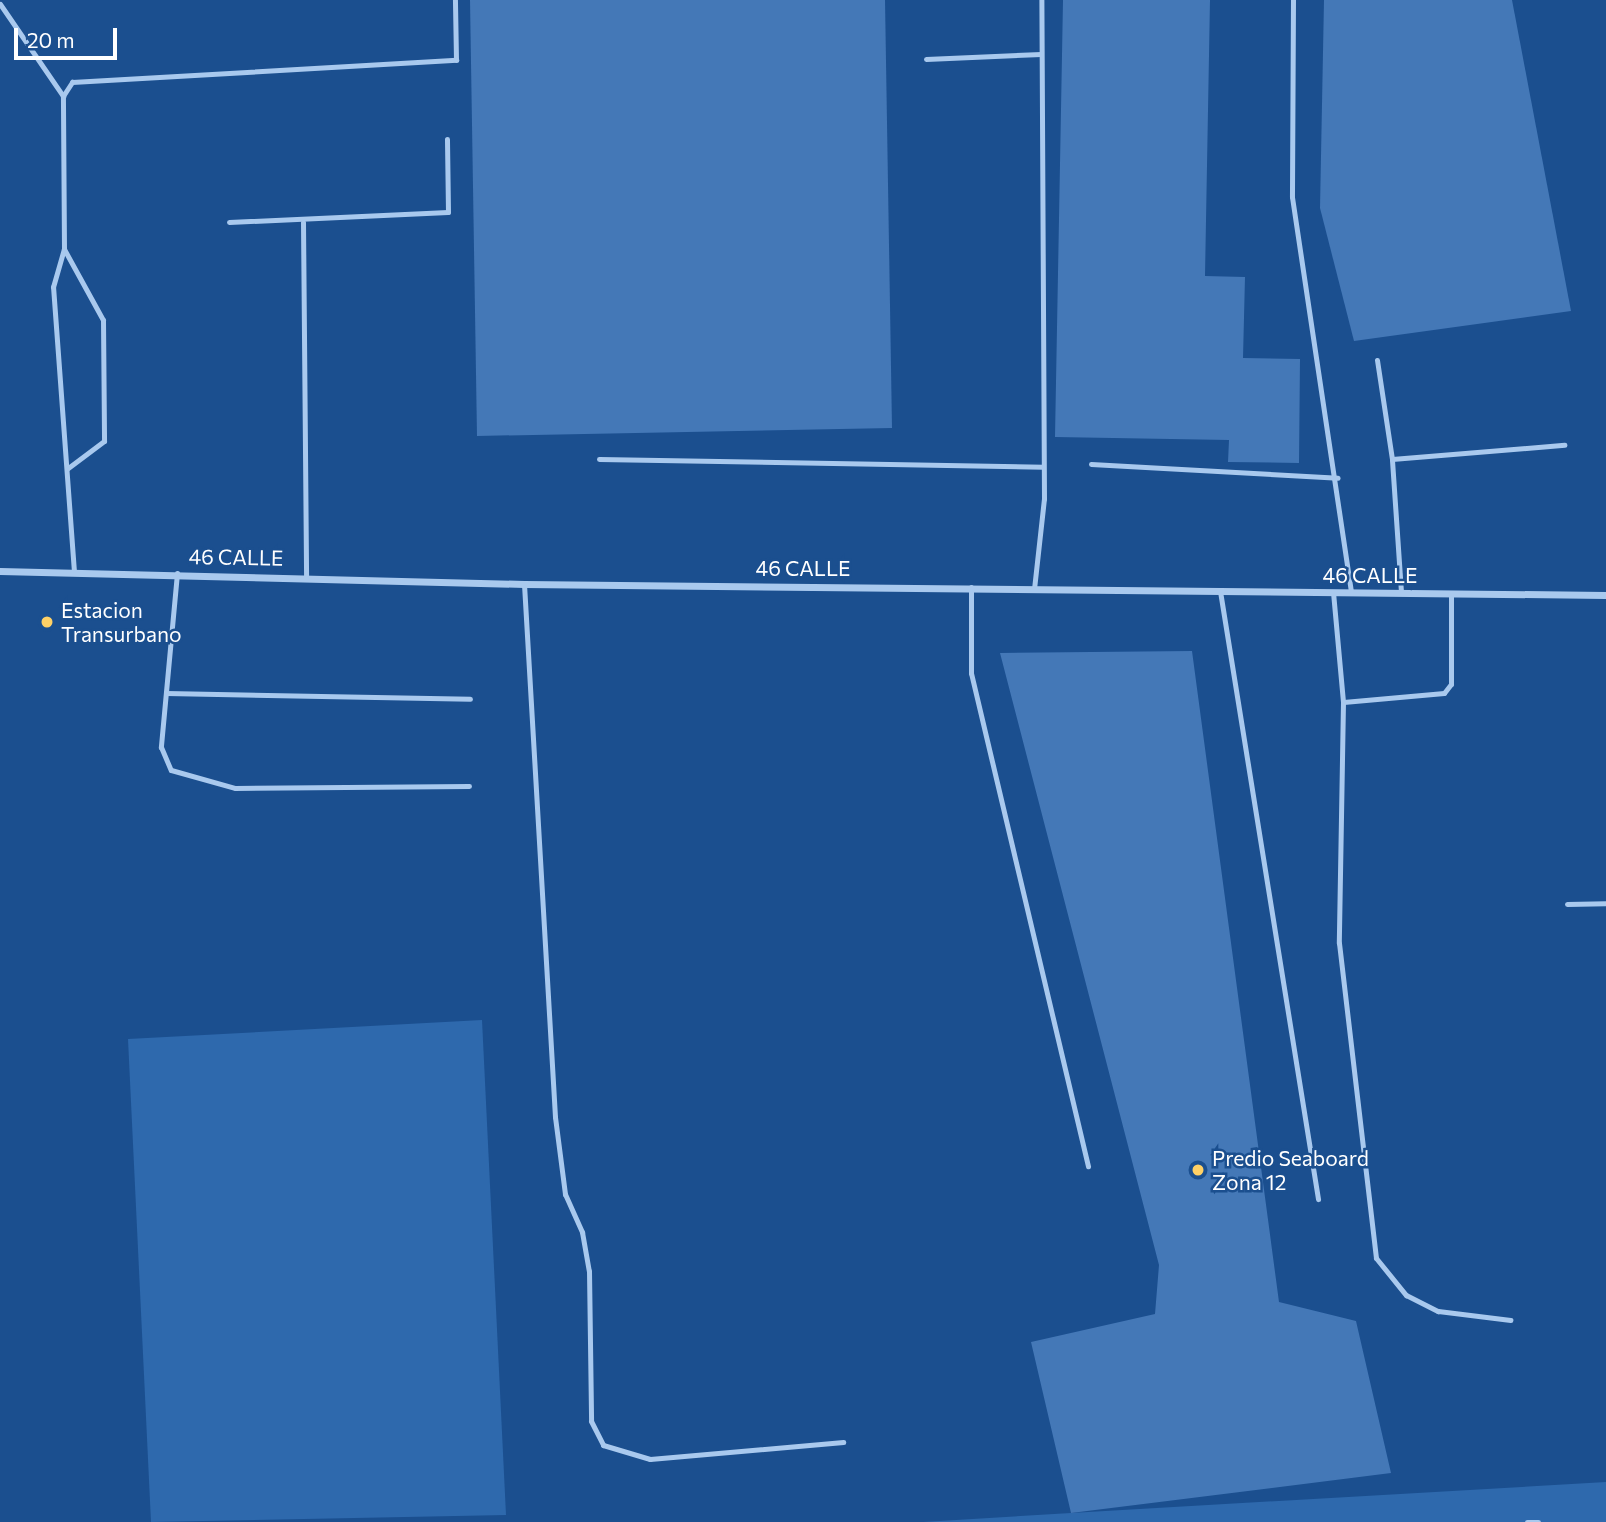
<!DOCTYPE html>
<html>
<head>
<meta charset="utf-8">
<style>
	body { margin:0 }
	#map { position:relative; width:1606px; height:1522px; overflow:hidden; background:#1b4f8f; font-family:Commissioner,sans-serif }
	div>[style] { position:absolute }
	.green>* { inset:0; background:#2e69ad }
	.building>* { inset:0; background:#4478b7 }
	.lane>* { height:5px; margin:-2.5px; padding:0 2.5px; transform-origin:2.5px; border-radius:2.5px; background:#a9c9ee }
	.street>* { height:7px; margin:-3.5px; padding:0 3.5px; transform-origin:3.5px; border-radius:3.5px; background:#a9c9ee }
	.dots>* { width:19px; height:19px; translate:-50% -50%; box-sizing:border-box; border:4px solid #1b4f8f; border-radius:50% }
	span { translate:-50% -50%; white-space:nowrap; text-align:center; line-height:1.15; -webkit-text-stroke:5px #1b4f8f; paint-order:stroke }
	.street-label { font-size:21px; color:#fff }
	.poi-label { font-size:21px; color:#fff }
	.left { translate:0 -50%; text-align:left }
	.scale { position:absolute; left:14px; top:28px; width:103px; height:32px; box-sizing:border-box; border:4px solid #fff; border-top:0; padding-left:9px; font-size:21px; line-height:24px; white-space:nowrap; color:#fff; -webkit-text-stroke:5px #1b4f8f; paint-order:stroke }
</style>
</head>
<body>
<div id="map">
	<div class="green">
		<i style="clip-path:polygon(482px 1020px,506px 1515px,151px 1522px,128px 1039px)"></i>
		<i style="clip-path:polygon(1606px 1482px,1606px 1522px,923px 1522px,1071px 1513px)"></i>
	</div>
	<div class="building">
		<i style="clip-path:polygon(470px 0,885px 0,892px 428px,477px 436px)"></i>
		<i style="clip-path:polygon(1063px 0,1210px 0,1205px 276px,1245px 277px,1243px 358px,1300px 359px,1299px 463px,1228px 462px,1229px 440px,1055px 437px)"></i>
		<i style="clip-path:polygon(1324px 0,1512px 0,1571px 311px,1354px 341px,1320px 208px)"></i>
		<i style="clip-path:polygon(1192px 651px,1279px 1302px,1356px 1321px,1391px 1473px,1071px 1513px,1031px 1342px,1155px 1314px,1159px 1265px,1000px 653px)"></i>
	</div>
	<div class="lane">
		<i style="left:1293px;top:0;width:197px;rotate:90.3deg"></i>
		<i style="left:1292px;top:197px;width:399px;rotate:81.5deg"></i>
		<i style="left:0;top:4px;width:112px;rotate:55.6deg"></i>
		<i style="left:926px;top:59px;width:115px;rotate:-2.5deg"></i>
		<i style="left:229px;top:222px;width:219px;rotate:-2.6deg"></i>
		<i style="left:448px;top:212px;width:73px;rotate:-90.8deg"></i>
		<i style="left:303px;top:222px;width:354px;rotate:89.5deg"></i>
		<i style="left:64px;top:249px;width:81px;rotate:61.2deg"></i>
		<i style="left:103px;top:320px;width:121px;rotate:89.5deg"></i>
		<i style="left:104px;top:441px;width:45px;rotate:143.1deg"></i>
		<i style="left:1377px;top:360px;width:100px;rotate:81.4deg"></i>
		<i style="left:599px;top:459px;width:444px;rotate:1deg"></i>
		<i style="left:1091px;top:464px;width:247px;rotate:3.2deg"></i>
		<i style="left:74px;top:572px;width:286px;rotate:-94.2deg"></i>
		<i style="left:53px;top:287px;width:40px;rotate:-74deg"></i>
		<i style="left:64px;top:249px;width:153px;rotate:-90.4deg"></i>
		<i style="left:63px;top:96px;width:17px;rotate:-57deg"></i>
		<i style="left:72px;top:82px;width:385px;rotate:-3.3deg"></i>
		<i style="left:456px;top:60px;width:60px;rotate:-91deg"></i>
		<i style="left:177px;top:573px;width:175px;rotate:95.3deg"></i>
		<i style="left:161px;top:747px;width:25px;rotate:67deg"></i>
		<i style="left:171px;top:770px;width:66px;rotate:15.7deg"></i>
		<i style="left:235px;top:788px;width:234px;rotate:-0.5deg"></i>
		<i style="left:524px;top:584px;width:534px;rotate:86.67deg"></i>
		<i style="left:555px;top:1117px;width:78px;rotate:82.6deg"></i>
		<i style="left:565px;top:1194px;width:42px;rotate:65.9deg"></i>
		<i style="left:582px;top:1232px;width:40px;rotate:80deg"></i>
		<i style="left:589px;top:1271px;width:150px;rotate:89.2deg"></i>
		<i style="left:591px;top:1421px;width:27px;rotate:63deg"></i>
		<i style="left:603px;top:1445px;width:49px;rotate:16.6deg"></i>
		<i style="left:650px;top:1459px;width:194px;rotate:-5deg"></i>
		<i style="left:971px;top:587px;width:86px;rotate:90deg"></i>
		<i style="left:971px;top:673px;width:507px;rotate:76.65deg"></i>
		<i style="left:1034px;top:589px;width:91px;rotate:-83.7deg"></i>
		<i style="left:1044px;top:499px;width:499px;rotate:-90.3deg"></i>
		<i style="left:1220px;top:591px;width:616px;rotate:80.84deg"></i>
		<i style="left:1333px;top:592px;width:110px;rotate:84.8deg"></i>
		<i style="left:1401px;top:592px;width:133px;rotate:-93.9deg"></i>
		<i style="left:1392px;top:459px;width:173px;rotate:-4.7deg"></i>
		<i style="left:1451px;top:593px;width:91px;rotate:90deg"></i>
		<i style="left:1451px;top:684px;width:11px;rotate:128deg"></i>
		<i style="left:1444px;top:693px;width:101px;rotate:174.9deg"></i>
		<i style="left:1343px;top:702px;width:241px;rotate:91deg"></i>
		<i style="left:1339px;top:943px;width:317px;rotate:83.3deg"></i>
		<i style="left:1376px;top:1258px;width:48px;rotate:51deg"></i>
		<i style="left:1406px;top:1295px;width:36px;rotate:27deg"></i>
		<i style="left:1438px;top:1311px;width:73px;rotate:7.1deg"></i>
		<i style="left:166px;top:693px;width:304px;rotate:1.1deg"></i>
		<i style="left:1567px;top:904px;width:39px;rotate:-1deg"></i>
		<i style="left:1527px;top:1522px;width:11px"></i>
	</div>
	<div class="street">
		<i style="left:0;top:571px;width:524px;rotate:1.42deg"></i>
		<i style="left:524px;top:584px;width:1082px;rotate:0.58deg"></i>
	</div>
	<div class="dots">
		<i style="left:47px;top:622px;background:#ffd166"></i>
		<i style="left:1198px;top:1170px;background:#ffd166"></i>
	</div>
	<div class="street-label">
		<span style="left:236px;top:557px;rotate:1deg">46 CALLE</span>
		<span style="left:803px;top:568px">46 CALLE</span>
		<span style="left:1370px;top:575px">46 CALLE</span>
	</div>
	<div class="poi-label">
		<span class="left" style="left:61px;top:622px">Estacion<br>Transurbano</span>
		<span class="left" style="left:1212px;top:1170px">Predio Seaboard<br>Zona 12</span>
	</div>
	<div class="scale">20 m</div>
</div>
</body>
</html>
